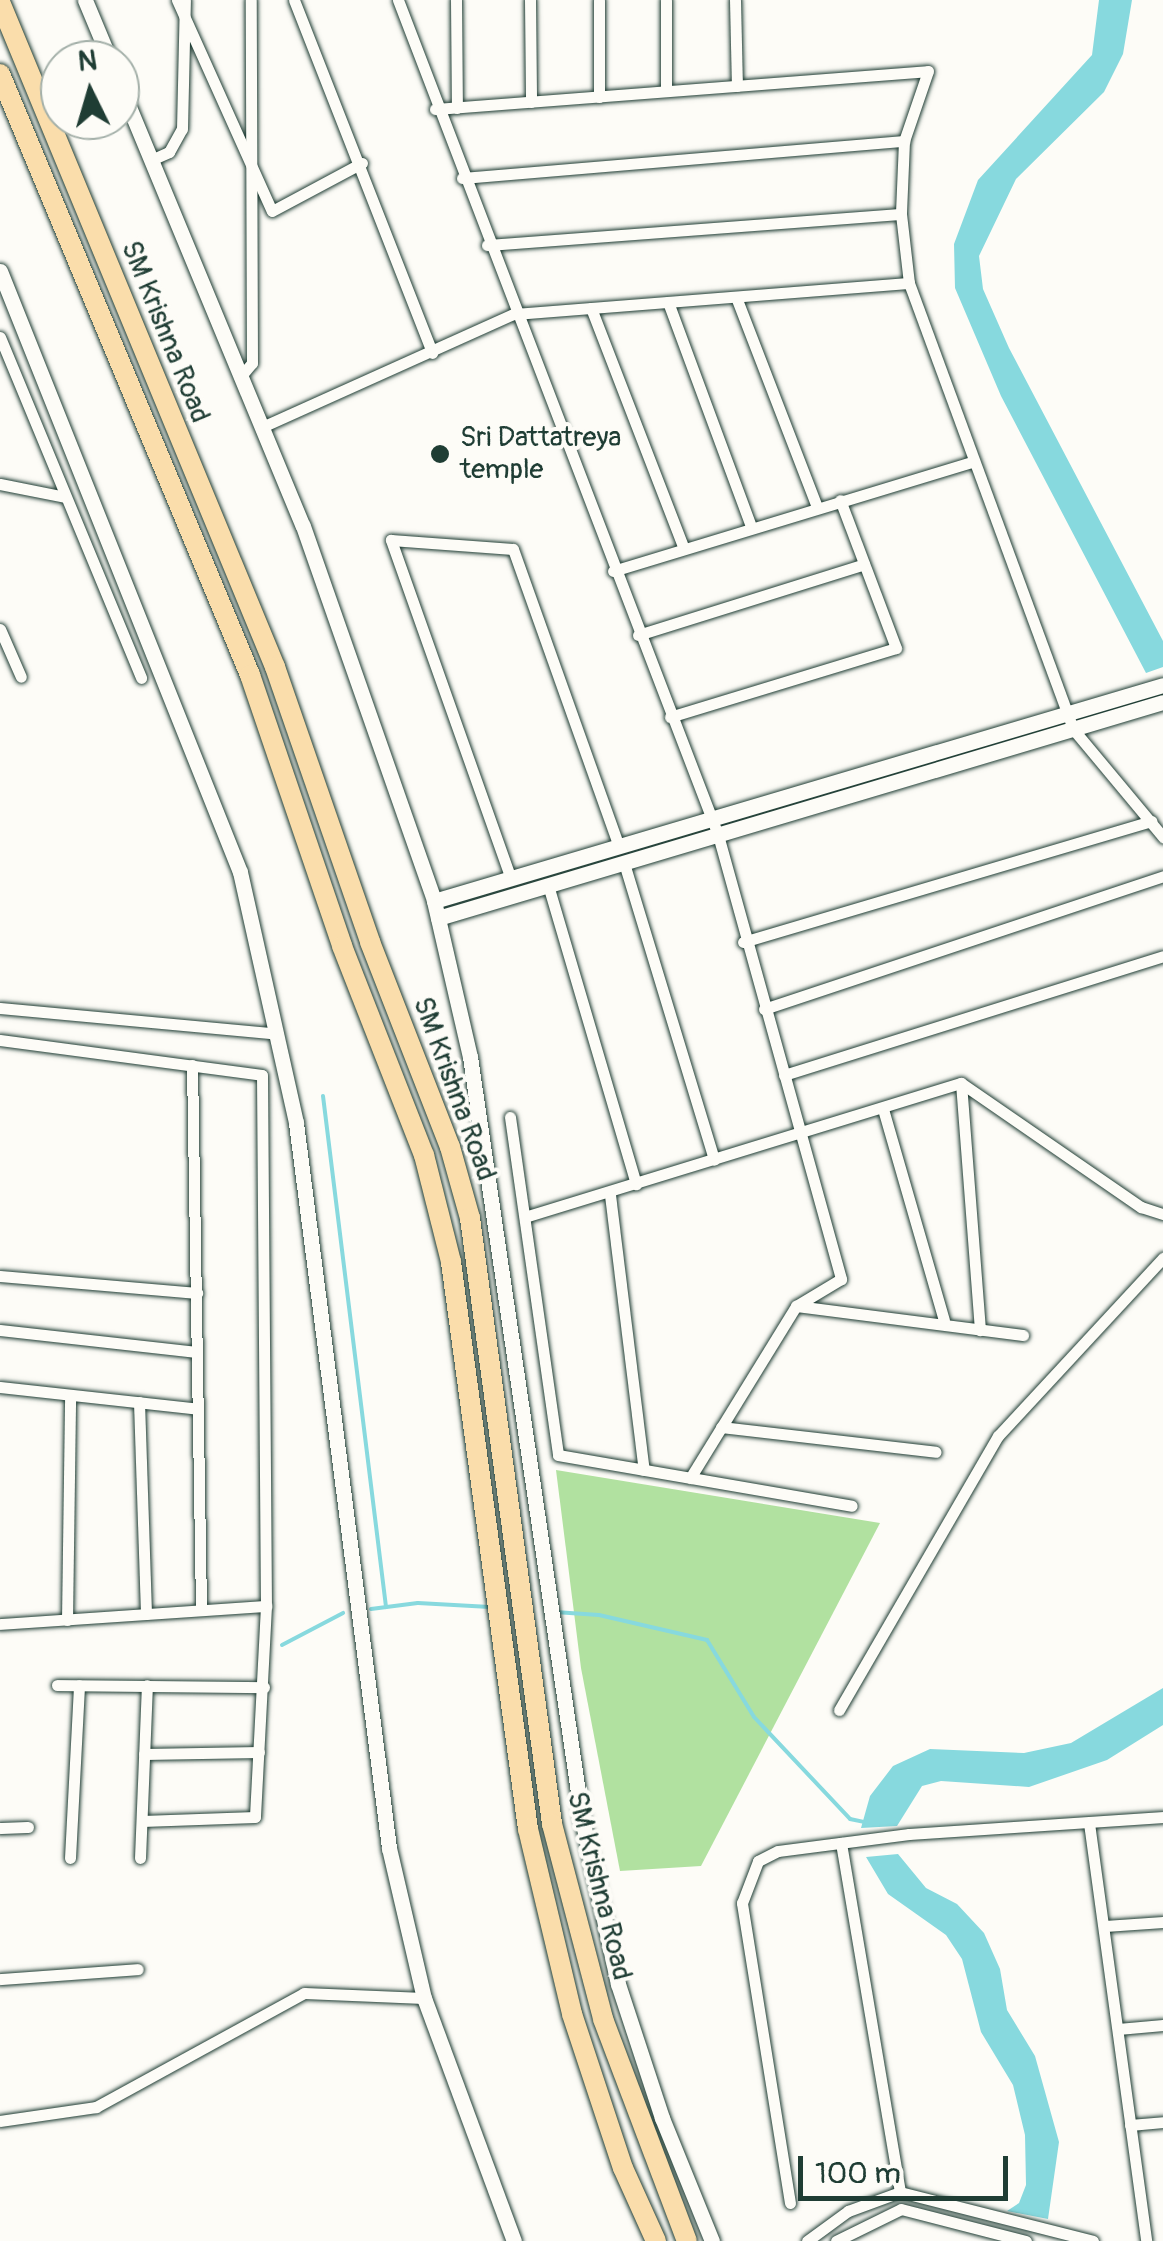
<!DOCTYPE html>
<html>
<head>
<meta charset="utf-8">
<style>
	body { margin:0 }
	#map { position:relative; width:1163px; height:2241px; overflow:hidden; background:#fdfcf7; font-family:Pangolin,sans-serif }
	div>[style] { position:absolute }
	.green>* { inset:0; background:#b1e1a0 }
	.water>* { inset:0; background:#87d9de }
	.stream>* { height:4px; margin:-2px; padding:0 2px; transform-origin:2px; border-radius:2px; background:#87d9de }
	.roads { filter:drop-shadow(0 0 2px #1f3d34) drop-shadow(0 0 2px #1f3d34) }
	.street>* { height:11px; margin:-5.5px; padding:0 5.5px; transform-origin:5.5px; border-radius:5.5px; background:#fdfcf7 }
	.secondary>* { height:15px; margin:-7.5px; padding:0 7.5px; transform-origin:7.5px; border-radius:7.5px; background:#fdfcf7 }
	.highway>* { height:20px; margin:-10px; padding:0 10px; transform-origin:10px; border-radius:10px; background:#faddab }
	.dots>* { width:28px; height:28px; translate:-50% -50%; box-sizing:border-box; border:5px solid #fdfcf7; border-radius:50% }
	span { translate:-50% -50%; white-space:nowrap; text-align:center; line-height:1.15; -webkit-text-stroke:8px #fdfcf7; paint-order:stroke }
	.street-label { font-size:28px; color:#1f3d34 }
	.poi-label { font-size:28px; color:#1f3d34 }
	.left { translate:0 -50%; text-align:left }
	.north { position:absolute; left:40px; top:40px; width:100px; height:100px; box-sizing:border-box; background:#fdfcf7; border:2px solid #a4b0a9; border-radius:50%; rotate:355deg; font-size:28px; font-weight:700; line-height:40px; text-align:center; color:#1f3d34 }
	.north::after { content:''; display:block; margin:auto; width:35px; height:45px; background:#1f3d34; clip-path:polygon(50% 0,100% 100%,50% 72%,0 100%) }
	.scale { position:absolute; left:798px; top:2156px; width:210px; height:45px; box-sizing:border-box; border:5px solid #1f3d34; border-top:0; padding-left:12px; font-size:30px; line-height:35px; white-space:nowrap; color:#1f3d34; -webkit-text-stroke:8px #fdfcf7; paint-order:stroke }
</style>
</head>
<body>
<div id="map">
	<div class="green">
		<i style="clip-path:polygon(556px 1470px,880px 1523px,701px 1866px,620px 1871px,581px 1668px)"></i>
	</div>
	<div class="water">
		<i style="clip-path:polygon(1099px 0,1132px 0,1123px 54px,1104px 92px,1016px 179px,979px 256px,983px 289px,1009px 348px,1163px 641px,1163px 667px,1146px 673px,1001px 396px,955px 288px,954px 244px,978px 180px,1092px 55px)"></i>
		<i style="clip-path:polygon(1163px 1688px,1163px 1725px,1107px 1760px,1029px 1787px,941px 1781px,922px 1786px,897px 1826px,861px 1828px,870px 1796px,893px 1766px,930px 1749px,1024px 1753px,1071px 1743px)"></i>
		<i style="clip-path:polygon(898px 1854px,926px 1888px,957px 1904px,984px 1933px,1000px 1969px,1007px 2010px,1035px 2056px,1059px 2142px,1048px 2219px,1007px 2211px,1019px 2203px,1026px 2185px,1025px 2135px,1013px 2085px,981px 2032px,962px 1959px,946px 1935px,888px 1894px,866px 1857px)"></i>
	</div>
	<div class="stream">
		<i style="left:323px;top:1096px;width:515px;rotate:82.97deg"></i>
		<i style="left:371px;top:1609px;width:47px;rotate:-7.3deg"></i>
		<i style="left:418px;top:1603px;width:72px;rotate:3.2deg"></i>
		<i style="left:555px;top:1612px;width:44px;rotate:3.9deg"></i>
		<i style="left:599px;top:1615px;width:111px;rotate:13deg"></i>
		<i style="left:707px;top:1640px;width:90px;rotate:58.6deg"></i>
		<i style="left:754px;top:1717px;width:140px;rotate:46.7deg"></i>
		<i style="left:850px;top:1819px;width:14px;rotate:12deg"></i>
		<i style="left:282px;top:1645px;width:69px;rotate:-27.7deg"></i>
	</div>
	<div class="roads">
		<div class="street">
			<i style="left:177px;top:0;width:231px;rotate:65.8deg"></i>
			<i style="left:272px;top:211px;width:102px;rotate:-28.1deg"></i>
			<i style="left:294px;top:0;width:379px;rotate:68.6deg"></i>
			<i style="left:398px;top:0;width:894px;rotate:69.03deg"></i>
			<i style="left:718px;top:835px;width:461px;rotate:74.5deg"></i>
			<i style="left:841px;top:1279px;width:52px;rotate:149deg"></i>
			<i style="left:796px;top:1306px;width:202px;rotate:121.6deg"></i>
			<i style="left:456px;top:0;width:108px;rotate:89.5deg"></i>
			<i style="left:530px;top:0;width:102px;rotate:89.4deg"></i>
			<i style="left:735px;top:0;width:86px;rotate:88.7deg"></i>
			<i style="left:666px;top:91px;width:91px;rotate:-90deg"></i>
			<i style="left:599px;top:97px;width:97px;rotate:-90deg"></i>
			<i style="left:435px;top:109px;width:494px;rotate:-4.4deg"></i>
			<i style="left:928px;top:71px;width:74px;rotate:108.9deg"></i>
			<i style="left:904px;top:141px;width:73px;rotate:92.4deg"></i>
			<i style="left:901px;top:214px;width:69px;rotate:83.4deg"></i>
			<i style="left:909px;top:283px;width:475px;rotate:69.8deg"></i>
			<i style="left:1073px;top:729px;width:141px;rotate:50.2deg"></i>
			<i style="left:151px;top:160px;width:20px;rotate:-24deg"></i>
			<i style="left:169px;top:152px;width:26px;rotate:-61deg"></i>
			<i style="left:182px;top:129px;width:129px;rotate:-88.7deg"></i>
			<i style="left:462px;top:178px;width:444px;rotate:-4.8deg"></i>
			<i style="left:487px;top:245px;width:415px;rotate:-4.3deg"></i>
			<i style="left:736px;top:297px;width:225px;rotate:68.9deg"></i>
			<i style="left:668px;top:302px;width:239px;rotate:69.7deg"></i>
			<i style="left:591px;top:308px;width:256px;rotate:68.9deg"></i>
			<i style="left:0;top:337px;width:369px;rotate:67.5deg"></i>
			<i style="left:241px;top:376px;width:17px;rotate:-50deg"></i>
			<i style="left:252px;top:363px;width:363px;rotate:-90.2deg"></i>
			<i style="left:262px;top:427px;width:276px;rotate:-24.2deg"></i>
			<i style="left:514px;top:314px;width:396px;rotate:-4.5deg"></i>
			<i style="left:0;top:484px;width:66px;rotate:11.3deg"></i>
			<i style="left:613px;top:571px;width:374px;rotate:-16.9deg"></i>
			<i style="left:0;top:629px;width:52px;rotate:66.4deg"></i>
			<i style="left:638px;top:635px;width:237px;rotate:-17.4deg"></i>
			<i style="left:670px;top:717px;width:236px;rotate:-17deg"></i>
			<i style="left:896px;top:648px;width:158px;rotate:-110.7deg"></i>
			<i style="left:624px;top:863px;width:310px;rotate:73.1deg"></i>
			<i style="left:511px;top:879px;width:360px;rotate:-109.5deg"></i>
			<i style="left:391px;top:540px;width:122px;rotate:4.2deg"></i>
			<i style="left:513px;top:549px;width:316px;rotate:70.4deg"></i>
			<i style="left:548px;top:885px;width:312px;rotate:73.6deg"></i>
			<i style="left:743px;top:942px;width:426px;rotate:-16.5deg"></i>
			<i style="left:0;top:1008px;width:279px;rotate:5.3deg"></i>
			<i style="left:764px;top:1009px;width:421px;rotate:-18.4deg"></i>
			<i style="left:0;top:1040px;width:264px;rotate:7.6deg"></i>
			<i style="left:262px;top:1075px;width:531px;rotate:89.57deg"></i>
			<i style="left:266px;top:1606px;width:211px;rotate:93deg"></i>
			<i style="left:255px;top:1817px;width:113px;rotate:178deg"></i>
			<i style="left:192px;top:1065px;width:545px;rotate:89.05deg"></i>
			<i style="left:784px;top:1075px;width:397px;rotate:-17.4deg"></i>
			<i style="left:961px;top:1083px;width:248px;rotate:85.6deg"></i>
			<i style="left:961px;top:1083px;width:219px;rotate:34.6deg"></i>
			<i style="left:1141px;top:1207px;width:23px;rotate:18deg"></i>
			<i style="left:883px;top:1109px;width:220px;rotate:73.9deg"></i>
			<i style="left:510px;top:1117px;width:341px;rotate:81.9deg"></i>
			<i style="left:558px;top:1455px;width:298px;rotate:9.8deg"></i>
			<i style="left:610px;top:1195px;width:277px;rotate:83deg"></i>
			<i style="left:525px;top:1217px;width:456px;rotate:-17.1deg"></i>
			<i style="left:0;top:1276px;width:198px;rotate:4.9deg"></i>
			<i style="left:796px;top:1306px;width:229px;rotate:7.3deg"></i>
			<i style="left:0;top:1330px;width:198px;rotate:6.4deg"></i>
			<i style="left:0;top:1387px;width:199px;rotate:6.3deg"></i>
			<i style="left:139px;top:1402px;width:212px;rotate:88.1deg"></i>
			<i style="left:721px;top:1427px;width:216px;rotate:6.6deg"></i>
			<i style="left:67px;top:1620px;width:225px;rotate:-89.2deg"></i>
			<i style="left:0;top:1624px;width:267px;rotate:-3.9deg"></i>
			<i style="left:57px;top:1685px;width:207px;rotate:0.6deg"></i>
			<i style="left:839px;top:1710px;width:317px;rotate:-59.9deg"></i>
			<i style="left:998px;top:1436px;width:243px;rotate:-47.2deg"></i>
			<i style="left:144px;top:1754px;width:115px;rotate:-1deg"></i>
			<i style="left:1089px;top:1823px;width:422px;rotate:82.2deg"></i>
			<i style="left:0;top:1828px;width:28px;rotate:-2deg"></i>
			<i style="left:841px;top:1843px;width:354px;rotate:80.4deg"></i>
			<i style="left:70px;top:1858px;width:173px;rotate:-87deg"></i>
			<i style="left:140px;top:1858px;width:173px;rotate:-87.7deg"></i>
			<i style="left:1105px;top:1926px;width:58px;rotate:-3.9deg"></i>
			<i style="left:0;top:1979px;width:138px;rotate:-4.1deg"></i>
			<i style="left:1118px;top:2029px;width:45px;rotate:-5.1deg"></i>
			<i style="left:0;top:2121px;width:97px;rotate:-8.3deg"></i>
			<i style="left:96px;top:2107px;width:237px;rotate:-28.7deg"></i>
			<i style="left:304px;top:1993px;width:120px;rotate:2.4deg"></i>
			<i style="left:1130px;top:2125px;width:33px;rotate:-5deg"></i>
			<i style="left:790px;top:2203px;width:304px;rotate:-99.1deg"></i>
			<i style="left:742px;top:1903px;width:45px;rotate:-69.1deg"></i>
			<i style="left:758px;top:1861px;width:22px;rotate:-27deg"></i>
			<i style="left:778px;top:1851px;width:132px;rotate:-7.4deg"></i>
			<i style="left:909px;top:1834px;width:255px;rotate:-3.8deg"></i>
			<i style="left:807px;top:2241px;width:51px;rotate:-36.2deg"></i>
			<i style="left:848px;top:2211px;width:55px;rotate:-20.1deg"></i>
			<i style="left:900px;top:2192px;width:199px;rotate:14.2deg"></i>
			<i style="left:836px;top:2241px;width:72px;rotate:-26.2deg"></i>
			<i style="left:901px;top:2209px;width:129px;rotate:14.4deg"></i>
		</div>
		<div class="secondary">
			<i style="left:85px;top:0;width:65px;rotate:67.4deg"></i>
			<i style="left:120px;top:85px;width:477px;rotate:67.5deg"></i>
			<i style="left:303px;top:526px;width:397px;rotate:70.7deg"></i>
			<i style="left:434px;top:901px;width:160px;rotate:77deg"></i>
			<i style="left:470px;top:1057px;width:770px;rotate:81.64deg"></i>
			<i style="left:582px;top:1819px;width:169px;rotate:77.7deg"></i>
			<i style="left:618px;top:1984px;width:141px;rotate:71.8deg"></i>
			<i style="left:662px;top:2118px;width:133px;rotate:67.9deg"></i>
			<i style="left:0;top:271px;width:647px;rotate:68.23deg"></i>
			<i style="left:240px;top:872px;width:257px;rotate:77.4deg"></i>
			<i style="left:296px;top:1123px;width:731px;rotate:82.69deg"></i>
			<i style="left:389px;top:1848px;width:154px;rotate:76.9deg"></i>
			<i style="left:424px;top:1998px;width:259px;rotate:69.7deg"></i>
			<i style="left:434px;top:901px;width:760px;rotate:-16.5deg"></i>
			<i style="left:438px;top:918px;width:756px;rotate:-16.59deg"></i>
		</div>
		<div class="highway">
			<i style="left:0;top:2px;width:720px;rotate:67.53deg"></i>
			<i style="left:275px;top:667px;width:291px;rotate:70.9deg"></i>
			<i style="left:370px;top:942px;width:220px;rotate:68.7deg"></i>
			<i style="left:450px;top:1147px;width:74px;rotate:74.3deg"></i>
			<i style="left:470px;top:1218px;width:612px;rotate:82.29deg"></i>
			<i style="left:552px;top:1824px;width:202px;rotate:75.3deg"></i>
			<i style="left:603px;top:2019px;width:237px;rotate:69.3deg"></i>
			<i style="left:0;top:74px;width:651px;rotate:67.41deg"></i>
			<i style="left:250px;top:675px;width:286px;rotate:71.2deg"></i>
			<i style="left:342px;top:946px;width:225px;rotate:68.6deg"></i>
			<i style="left:424px;top:1155px;width:110px;rotate:75.8deg"></i>
			<i style="left:451px;top:1262px;width:572px;rotate:82.27deg"></i>
			<i style="left:528px;top:1829px;width:190px;rotate:76.6deg"></i>
			<i style="left:572px;top:2014px;width:162px;rotate:71.7deg"></i>
			<i style="left:623px;top:2168px;width:80px;rotate:65.7deg"></i>
		</div>
	</div>
	<div class="dots">
		<i style="left:440px;top:454px;background:#1f3d34"></i>
	</div>
	<div class="street-label">
		<span style="left:165px;top:332px;rotate:68deg">SM Krishna Road</span>
		<span style="left:454px;top:1089px;rotate:70deg">SM Krishna Road</span>
		<span style="left:599px;top:1886px;rotate:76deg">SM Krishna Road</span>
	</div>
	<div class="poi-label">
		<span class="left" style="left:460px;top:454px">Sri Dattatreya<br>temple</span>
	</div>
	<div class="north">N</div>
	<div class="scale">100 m</div>
</div>
</body>
</html>
